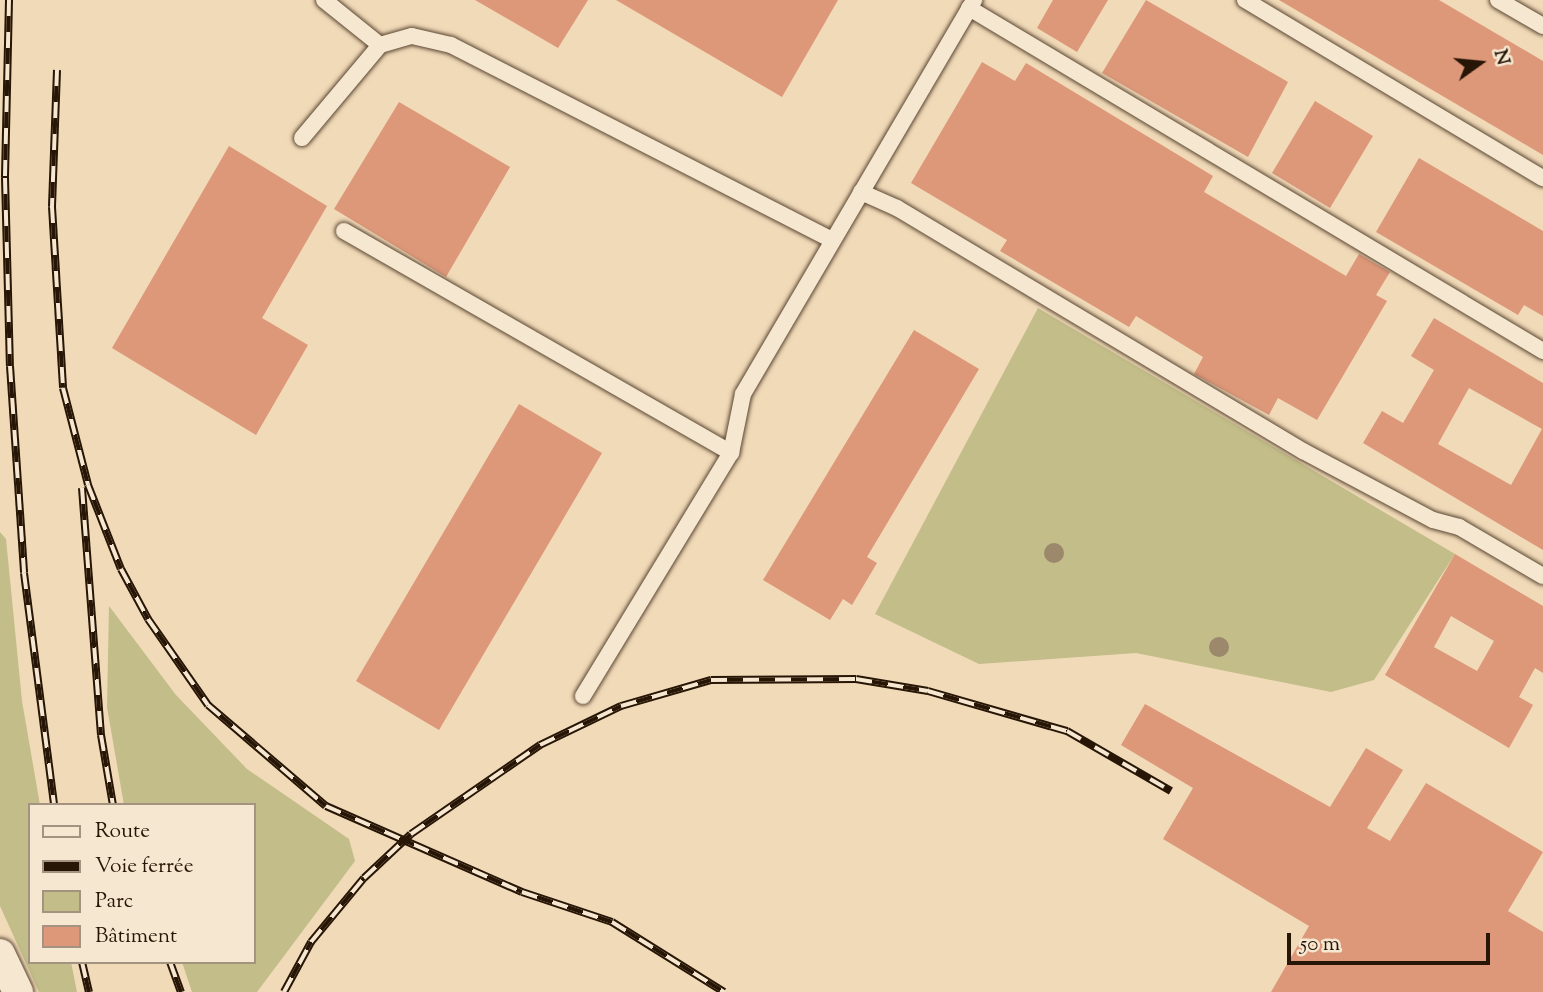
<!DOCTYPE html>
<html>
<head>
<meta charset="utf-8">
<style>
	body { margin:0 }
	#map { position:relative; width:1543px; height:992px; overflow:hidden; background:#f1dab8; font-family:"Sorts Mill Goudy",serif }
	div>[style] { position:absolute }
	.green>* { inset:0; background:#c2bd89 }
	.building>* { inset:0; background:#dd9779 }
	.roads { filter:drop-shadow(0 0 2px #5a4632) drop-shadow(0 0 2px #5a4632) }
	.lane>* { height:16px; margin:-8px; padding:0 8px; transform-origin:8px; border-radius:8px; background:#f6e7d1 }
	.street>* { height:30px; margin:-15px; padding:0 15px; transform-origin:15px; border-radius:15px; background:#f6e7d1 }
	.rail>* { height:8px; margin-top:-4px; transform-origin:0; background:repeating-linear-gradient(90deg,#f6e7d1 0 16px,#271506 0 32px); box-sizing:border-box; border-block:2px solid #271506 }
	.trees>* { width:20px; height:20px; margin:-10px; border-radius:50%; background:#9c896c }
	span { translate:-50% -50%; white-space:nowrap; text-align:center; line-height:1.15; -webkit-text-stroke:5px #f6e7d1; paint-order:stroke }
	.legend { position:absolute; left:28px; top:803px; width:228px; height:161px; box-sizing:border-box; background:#f6e7d1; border:2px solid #a39380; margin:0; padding:9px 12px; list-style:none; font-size:21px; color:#271506 }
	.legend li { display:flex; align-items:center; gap:14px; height:35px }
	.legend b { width:35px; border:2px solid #a39380 }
	.north { position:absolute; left:1445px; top:28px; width:70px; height:70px; -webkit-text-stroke:5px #f6e7d1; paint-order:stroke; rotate:75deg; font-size:19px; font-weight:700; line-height:28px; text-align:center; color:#271506 }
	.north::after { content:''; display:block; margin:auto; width:24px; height:32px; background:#271506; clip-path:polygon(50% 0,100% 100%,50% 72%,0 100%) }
	.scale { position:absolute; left:1287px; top:933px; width:203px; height:32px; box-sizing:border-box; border:4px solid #271506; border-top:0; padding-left:9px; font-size:21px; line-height:24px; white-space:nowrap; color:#271506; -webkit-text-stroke:5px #f6e7d1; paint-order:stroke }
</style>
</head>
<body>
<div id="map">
	<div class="green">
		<i style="clip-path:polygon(1038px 308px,1455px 554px,1374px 680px,1331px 692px,1136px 653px,979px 664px,875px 614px)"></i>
		<i style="clip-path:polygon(0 532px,6px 539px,22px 701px,40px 805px,30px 805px,30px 962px,71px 962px,77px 992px,39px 992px,0 906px)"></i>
		<i style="clip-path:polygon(109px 606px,176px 695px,247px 769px,349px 839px,355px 861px,257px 992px,192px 992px,182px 962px,254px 962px,254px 805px,124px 805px,107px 707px)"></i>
	</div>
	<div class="building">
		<i style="clip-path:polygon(475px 0,588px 0,558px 48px)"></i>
		<i style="clip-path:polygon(616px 0,838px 0,782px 97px)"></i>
		<i style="clip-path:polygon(1053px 0,1108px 0,1077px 52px,1037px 28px)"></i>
		<i style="clip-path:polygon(1146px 0,1288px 82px,1248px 157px,1102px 73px)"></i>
		<i style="clip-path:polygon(1279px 0,1439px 0,1543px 61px,1543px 155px)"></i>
		<i style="clip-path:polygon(982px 62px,1015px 81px,1026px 63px,1213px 176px,1204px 192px,1346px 276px,1359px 254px,1390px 272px,1376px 295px,1387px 301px,1317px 420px,1278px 398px,1269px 415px,1194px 374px,1203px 357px,1136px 316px,1129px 327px,1000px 251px,1007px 240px,911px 183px)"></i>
		<i style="clip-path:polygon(1315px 101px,1373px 136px,1330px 208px,1272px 173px)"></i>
		<i style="clip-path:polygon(399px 102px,510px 167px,446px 277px,334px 209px)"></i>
		<i style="clip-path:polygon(229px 146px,327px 206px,262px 318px,308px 345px,256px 435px,112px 348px)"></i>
		<i style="clip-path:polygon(1419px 158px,1543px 231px,1543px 316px,1524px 305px,1518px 315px,1376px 232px)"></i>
		<i style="clip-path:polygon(evenodd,1434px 318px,1543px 383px,1543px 550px,1363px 443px,1382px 411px,1403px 423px,1434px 370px,1411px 356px,1434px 318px,1469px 388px,1542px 429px,1511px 485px,1438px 444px,1469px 388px)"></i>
		<i style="clip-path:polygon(914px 330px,979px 369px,867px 557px,877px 563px,852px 605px,843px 599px,830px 620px,763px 580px)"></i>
		<i style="clip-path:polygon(519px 404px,602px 453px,439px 730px,356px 681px)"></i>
		<i style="clip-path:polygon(evenodd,1455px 554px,1543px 606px,1543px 673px,1535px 668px,1519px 697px,1533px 705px,1509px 748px,1385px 675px,1455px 554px,1451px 616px,1494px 641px,1477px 671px,1434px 647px,1451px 616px)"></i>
		<i style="clip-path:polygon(1145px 704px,1330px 807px,1366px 748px,1403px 770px,1367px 828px,1390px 841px,1426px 783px,1543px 852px,1508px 911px,1543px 932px,1543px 992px,1271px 992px,1309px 926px,1163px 839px,1193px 788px,1121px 745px)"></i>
	</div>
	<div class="roads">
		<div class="lane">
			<i style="left:324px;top:0;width:72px;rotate:38.8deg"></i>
			<i style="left:1245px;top:0;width:347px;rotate:30.9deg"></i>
			<i style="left:1498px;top:0;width:52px;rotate:30deg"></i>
			<i style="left:969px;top:8px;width:669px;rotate:30.86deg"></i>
			<i style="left:302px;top:138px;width:121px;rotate:-50deg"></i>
			<i style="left:380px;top:45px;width:33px;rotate:-16deg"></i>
			<i style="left:412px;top:36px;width:40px;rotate:13deg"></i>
			<i style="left:451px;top:45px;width:428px;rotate:27.1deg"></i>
			<i style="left:861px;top:192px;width:39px;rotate:24deg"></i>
			<i style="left:897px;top:208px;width:473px;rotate:30.9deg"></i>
			<i style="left:1303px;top:451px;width:147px;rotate:28deg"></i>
			<i style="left:1433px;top:520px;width:27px;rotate:15deg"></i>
			<i style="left:1459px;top:527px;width:97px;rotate:30.3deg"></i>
			<i style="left:344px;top:231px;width:446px;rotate:29.8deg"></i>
			<i style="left:583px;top:696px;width:285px;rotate:-58.7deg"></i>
			<i style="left:731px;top:453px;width:60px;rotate:-78.5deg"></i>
			<i style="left:743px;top:394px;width:457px;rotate:-59.6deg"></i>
		</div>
		<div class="street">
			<i style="left:0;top:954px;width:42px;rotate:64.7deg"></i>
		</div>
	</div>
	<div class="rail">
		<i style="left:9px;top:0;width:178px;rotate:91.3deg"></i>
		<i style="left:5px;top:178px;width:188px;rotate:88.5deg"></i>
		<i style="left:10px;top:366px;width:207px;rotate:86.1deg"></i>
		<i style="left:24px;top:573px;width:234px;rotate:82.6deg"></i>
		<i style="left:57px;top:70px;width:137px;rotate:92.1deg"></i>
		<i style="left:52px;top:207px;width:181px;rotate:86.5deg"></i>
		<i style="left:63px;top:388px;width:100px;rotate:75.5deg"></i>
		<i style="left:88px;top:485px;width:90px;rotate:68.6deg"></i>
		<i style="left:121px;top:569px;width:57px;rotate:61.6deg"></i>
		<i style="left:148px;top:619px;width:105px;rotate:55.1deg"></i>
		<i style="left:208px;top:705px;width:155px;rotate:40.6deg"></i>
		<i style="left:326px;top:806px;width:214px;rotate:23.7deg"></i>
		<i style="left:522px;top:892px;width:95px;rotate:18.4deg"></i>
		<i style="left:612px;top:922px;width:132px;rotate:32deg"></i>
		<i style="left:82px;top:488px;width:248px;rotate:85.6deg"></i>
		<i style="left:101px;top:735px;width:71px;rotate:80.3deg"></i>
		<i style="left:82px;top:962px;width:31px;rotate:77deg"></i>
		<i style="left:170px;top:962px;width:32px;rotate:70deg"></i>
		<i style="left:284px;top:992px;width:57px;rotate:-61.6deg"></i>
		<i style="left:311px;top:942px;width:83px;rotate:-50.4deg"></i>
		<i style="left:364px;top:878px;width:64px;rotate:-43.1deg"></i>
		<i style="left:411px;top:834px;width:157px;rotate:-34.6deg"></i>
		<i style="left:540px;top:745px;width:90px;rotate:-25.7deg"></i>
		<i style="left:621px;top:706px;width:94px;rotate:-16.1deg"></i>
		<i style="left:711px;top:680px;width:145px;rotate:-0.4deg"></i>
		<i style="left:856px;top:679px;width:73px;rotate:9.5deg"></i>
		<i style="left:928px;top:691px;width:145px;rotate:16.1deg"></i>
		<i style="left:1067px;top:731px;width:120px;rotate:30deg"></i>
	</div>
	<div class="trees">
		<i style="left:1054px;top:553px"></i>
		<i style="left:1219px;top:647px"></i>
	</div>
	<ul class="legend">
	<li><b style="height:9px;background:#f6e7d1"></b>Route</li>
	<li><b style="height:9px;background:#271506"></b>Voie ferrée</li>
	<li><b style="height:19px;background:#c2bd89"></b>Parc</li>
	<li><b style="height:19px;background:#dd9779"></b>Bâtiment</li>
	</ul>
	<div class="north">N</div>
	<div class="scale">50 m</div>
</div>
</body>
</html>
